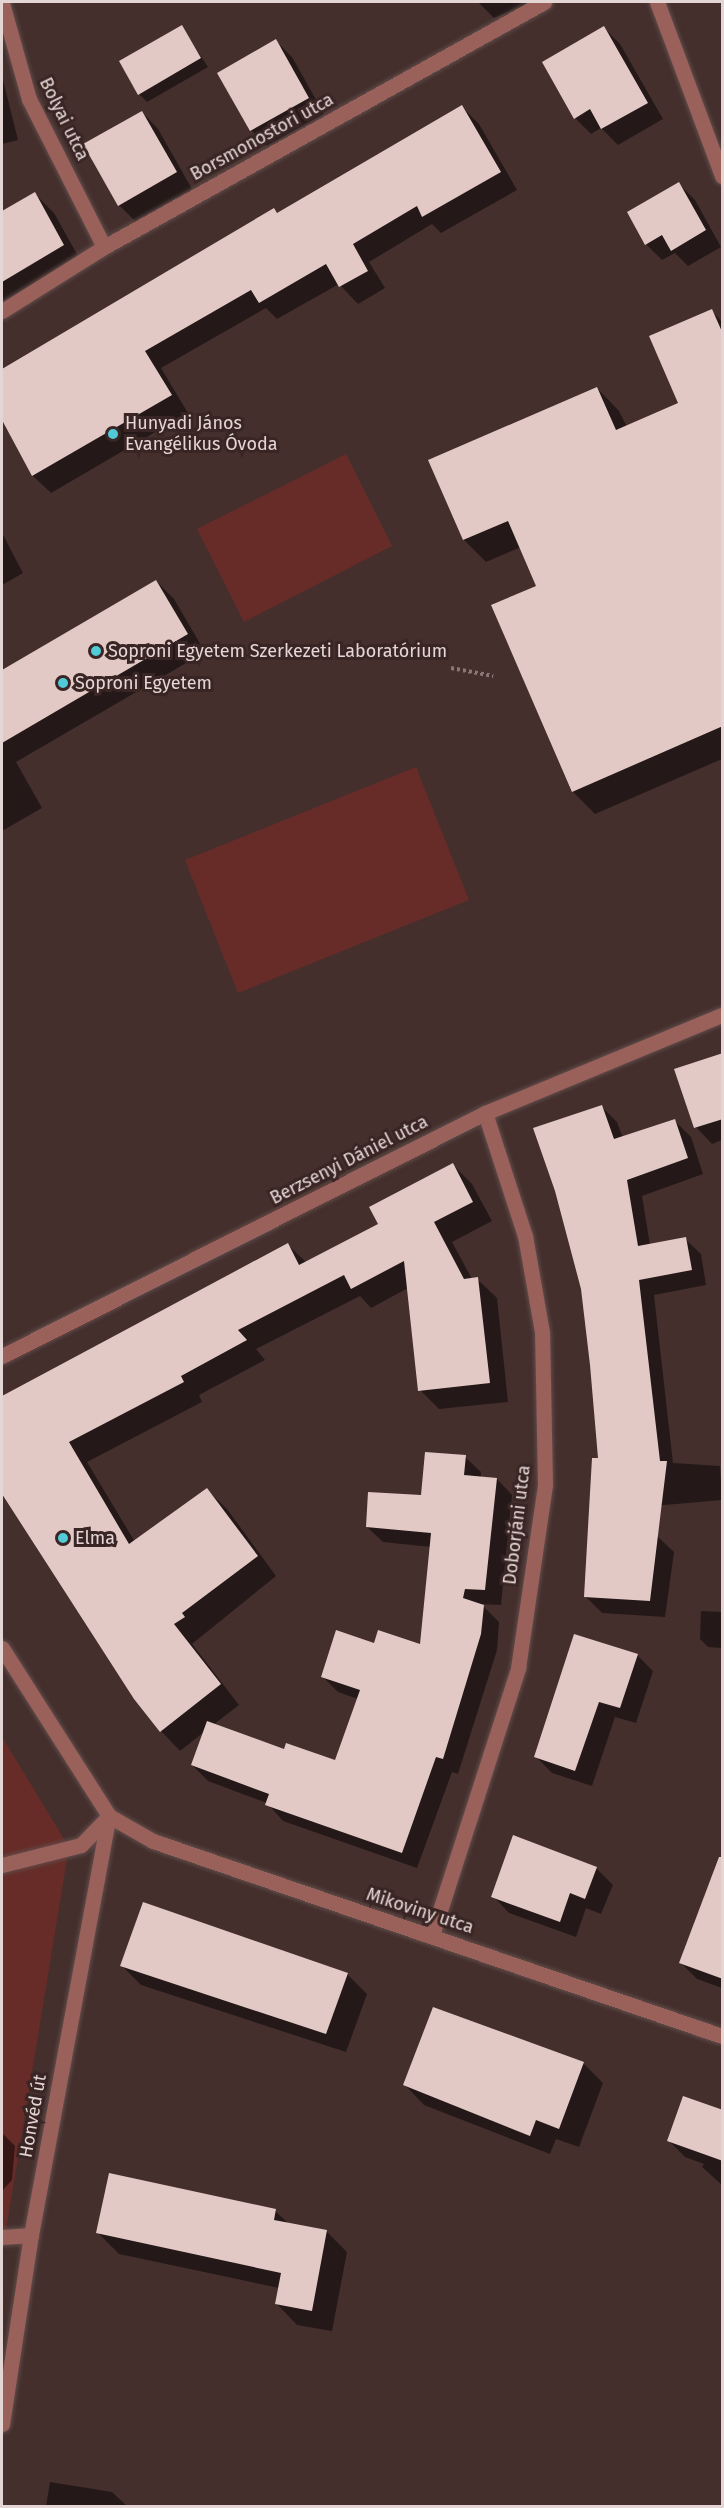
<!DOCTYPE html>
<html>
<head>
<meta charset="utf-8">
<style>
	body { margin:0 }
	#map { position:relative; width:724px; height:2508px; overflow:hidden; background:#442f2d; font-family:"Fira Sans",sans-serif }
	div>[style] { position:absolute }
	.green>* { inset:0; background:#672c28 }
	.shadow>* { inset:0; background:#0007 }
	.building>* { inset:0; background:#e3c9c6 }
	.path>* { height:4px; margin-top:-2px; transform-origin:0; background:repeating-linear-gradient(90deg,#897776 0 3px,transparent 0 6px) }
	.roads { filter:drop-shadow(0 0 2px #614d4b) drop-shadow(0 0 2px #614d4b) }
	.minor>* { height:15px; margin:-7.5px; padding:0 7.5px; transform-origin:7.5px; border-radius:7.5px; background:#9a605a }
	.dots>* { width:16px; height:16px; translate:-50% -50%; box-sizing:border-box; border:3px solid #392523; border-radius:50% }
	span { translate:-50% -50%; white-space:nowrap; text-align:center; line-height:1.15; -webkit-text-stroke:6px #392523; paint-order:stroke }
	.street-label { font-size:18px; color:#e4d6d5 }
	.poi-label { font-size:18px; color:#e4d6d5 }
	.left { translate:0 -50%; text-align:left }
	.frame { position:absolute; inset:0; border:3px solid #e4d6d5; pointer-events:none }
</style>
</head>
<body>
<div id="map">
	<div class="green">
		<i style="clip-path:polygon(346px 454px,392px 546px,244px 622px,197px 529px)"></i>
		<i style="clip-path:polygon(416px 767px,469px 900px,238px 993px,185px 860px)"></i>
		<i style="clip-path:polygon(2px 1737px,69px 1847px,2px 2255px)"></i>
	</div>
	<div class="shadow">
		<i style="clip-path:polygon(478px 2px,532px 2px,494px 18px)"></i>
		<i style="clip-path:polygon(181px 26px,208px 67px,147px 102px,139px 94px)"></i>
		<i style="clip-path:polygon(604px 28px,620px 44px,663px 119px,618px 145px,601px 128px,591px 134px,575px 118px)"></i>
		<i style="clip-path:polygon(276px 41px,292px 57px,324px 114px,267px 146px,251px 130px)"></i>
		<i style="clip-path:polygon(2px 76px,18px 140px,2px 144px)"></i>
		<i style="clip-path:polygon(462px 107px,479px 124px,517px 190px,441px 233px,432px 224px,369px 262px,385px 288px,358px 304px,339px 284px,277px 319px,266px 308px,161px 368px,188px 413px,51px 493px,33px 476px,2px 417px,2px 371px,274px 210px,278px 214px)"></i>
		<i style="clip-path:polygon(142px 112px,158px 129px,192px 189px,135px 221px,119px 205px)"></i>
		<i style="clip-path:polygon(679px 184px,695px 200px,721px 247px,688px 266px,675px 253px,662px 260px,646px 244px)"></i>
		<i style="clip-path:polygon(35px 194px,54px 213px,83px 265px,2px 312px,2px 212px)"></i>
		<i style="clip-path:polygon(711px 310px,722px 322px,722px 759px,595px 814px,573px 792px,538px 586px,521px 547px,486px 562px,464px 540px,430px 460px,597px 388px,619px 411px,627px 427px,680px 404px)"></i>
		<i style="clip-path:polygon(2px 533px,23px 573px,2px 585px)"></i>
		<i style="clip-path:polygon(156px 581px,174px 599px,205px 652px,16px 762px,42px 808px,2px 831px,2px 701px)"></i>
		<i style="clip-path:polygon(722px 1054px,722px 1140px,712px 1144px,696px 1127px)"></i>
		<i style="clip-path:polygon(602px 1107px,617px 1122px,623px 1138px,675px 1121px,691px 1137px,703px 1174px,642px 1196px,650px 1245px,685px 1239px,701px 1254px,706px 1285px,654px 1295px,673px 1463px,720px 1466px,722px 1500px,607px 1510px,582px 1289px)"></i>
		<i style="clip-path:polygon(453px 1165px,472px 1184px,492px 1221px,452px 1242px,472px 1279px,477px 1279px,497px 1298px,508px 1402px,439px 1409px,420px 1390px,408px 1288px,371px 1308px,360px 1296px,256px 1349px,265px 1360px,199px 1395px,202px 1402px,87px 1462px,135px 1542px,207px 1490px,227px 1509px,276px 1576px,192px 1644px,239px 1705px,213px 1725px,285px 1751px,336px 1762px,358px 1699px,338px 1692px,322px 1676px,375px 1645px,422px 1646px,431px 1547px,383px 1542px,367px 1527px,422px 1496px,465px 1457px,481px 1472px,481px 1478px,497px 1479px,512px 1495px,501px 1605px,481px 1604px,499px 1622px,497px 1650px,458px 1774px,452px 1772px,417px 1868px,283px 1821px,267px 1803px,208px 1781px,192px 1765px,204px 1732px,180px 1751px,161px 1731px,135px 1698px,2px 1488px,2px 1398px,288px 1245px,307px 1263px,380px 1225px)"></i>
		<i style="clip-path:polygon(657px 1536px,674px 1552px,665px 1617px,602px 1613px,585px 1596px)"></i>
		<i style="clip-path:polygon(701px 1611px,722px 1612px,722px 1648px,708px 1647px,700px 1639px)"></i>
		<i style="clip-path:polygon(637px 1655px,653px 1671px,636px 1723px,615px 1717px,592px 1786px,552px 1773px,536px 1757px)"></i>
		<i style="clip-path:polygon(513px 1837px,597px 1869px,613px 1885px,601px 1914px,586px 1908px,576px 1937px,509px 1913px,493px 1896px)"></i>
		<i style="clip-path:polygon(722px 1917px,722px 1988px,697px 1979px,681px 1963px)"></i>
		<i style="clip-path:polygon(122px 1966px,347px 1974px,367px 1994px,346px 2052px,141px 1985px)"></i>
		<i style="clip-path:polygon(583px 2063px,603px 2083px,579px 2147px,556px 2139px,550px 2154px,424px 2105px,405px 2085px)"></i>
		<i style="clip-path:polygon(722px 2111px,722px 2185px,702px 2167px,704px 2164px,685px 2157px,669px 2141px)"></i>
		<i style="clip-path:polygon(2px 2133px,15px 2146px,12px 2180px,2px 2191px)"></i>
		<i style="clip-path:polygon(275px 2211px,289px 2224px,326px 2231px,347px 2252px,332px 2331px,297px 2325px,276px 2303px,279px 2288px,119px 2254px,98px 2233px)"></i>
		<i style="clip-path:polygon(50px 2482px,112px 2492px,127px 2506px,46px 2506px)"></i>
	</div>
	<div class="building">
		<i style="clip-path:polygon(182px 25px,201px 58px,138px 95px,119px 61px)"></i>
		<i style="clip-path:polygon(604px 26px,648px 103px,601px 129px,590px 109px,574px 119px,542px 62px)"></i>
		<i style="clip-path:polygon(276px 39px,309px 98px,250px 131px,217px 73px)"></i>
		<i style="clip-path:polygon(462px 105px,501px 172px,422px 217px,417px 206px,353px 244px,368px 271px,339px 287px,326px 264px,259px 303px,251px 290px,145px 351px,172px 395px,32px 476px,2px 420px,2px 369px,274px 208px,277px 213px)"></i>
		<i style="clip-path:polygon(142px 111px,177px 172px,118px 206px,83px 144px)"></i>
		<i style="clip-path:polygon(679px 182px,706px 230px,671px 251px,662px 235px,645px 245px,627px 212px)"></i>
		<i style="clip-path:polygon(35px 192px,64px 245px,2px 282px,2px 211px)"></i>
		<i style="clip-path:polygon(712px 309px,723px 334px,723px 726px,572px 792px,491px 605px,536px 586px,508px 521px,463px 540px,428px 460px,597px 387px,616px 430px,678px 403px,649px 336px)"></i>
		<i style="clip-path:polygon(156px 580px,188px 634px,2px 743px,2px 670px)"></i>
		<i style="clip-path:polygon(723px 1053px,723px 1119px,694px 1128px,674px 1069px)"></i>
		<i style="clip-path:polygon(602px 1105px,614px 1139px,675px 1119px,688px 1158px,627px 1180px,638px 1246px,686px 1237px,692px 1270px,639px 1280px,660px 1461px,667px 1461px,650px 1601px,584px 1597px,592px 1458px,598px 1458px,590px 1365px,581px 1289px,555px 1191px,533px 1128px)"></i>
		<i style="clip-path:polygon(453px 1163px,473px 1202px,434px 1222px,464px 1279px,478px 1277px,490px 1383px,418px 1391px,404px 1261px,351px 1289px,344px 1275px,238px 1330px,247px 1340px,181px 1376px,184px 1382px,69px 1442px,129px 1544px,207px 1488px,258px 1556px,182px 1613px,185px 1617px,174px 1624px,221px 1684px,160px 1732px,134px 1699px,2px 1494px,2px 1396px,288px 1243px,299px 1265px,378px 1224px,369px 1207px)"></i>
		<i style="clip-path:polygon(425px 1452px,466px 1455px,464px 1475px,497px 1478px,485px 1590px,465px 1589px,463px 1598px,484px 1605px,481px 1634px,443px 1759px,436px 1757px,402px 1853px,265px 1805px,269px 1794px,191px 1765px,207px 1721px,284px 1749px,286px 1743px,335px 1760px,360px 1690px,321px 1677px,336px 1630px,374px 1643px,378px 1630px,420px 1644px,431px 1533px,366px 1527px,368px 1492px,421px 1495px)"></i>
		<i style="clip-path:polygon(574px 1634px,638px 1654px,620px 1708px,599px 1702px,575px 1771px,534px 1757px)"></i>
		<i style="clip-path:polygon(513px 1835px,597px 1867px,585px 1899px,570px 1893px,560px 1922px,491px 1897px)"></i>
		<i style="clip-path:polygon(719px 1857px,723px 1857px,723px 1979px,679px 1963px)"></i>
		<i style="clip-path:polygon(143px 1902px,348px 1973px,326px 2034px,120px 1966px)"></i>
		<i style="clip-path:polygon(433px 2007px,584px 2062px,559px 2129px,536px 2120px,530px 2136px,403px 2085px)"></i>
		<i style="clip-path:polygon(683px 2096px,723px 2110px,723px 2161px,667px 2141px)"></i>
		<i style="clip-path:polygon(109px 2173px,276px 2209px,274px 2220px,327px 2230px,312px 2311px,275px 2304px,281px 2273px,96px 2233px)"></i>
	</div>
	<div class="path">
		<i style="left:451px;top:668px;width:43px;rotate:10.8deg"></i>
	</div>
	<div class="roads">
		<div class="minor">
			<i style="left:657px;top:2px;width:186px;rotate:69.5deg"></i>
			<i style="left:2px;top:3px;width:100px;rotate:74.3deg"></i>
			<i style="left:29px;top:99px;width:166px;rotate:63.1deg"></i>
			<i style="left:2px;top:311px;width:120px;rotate:-32.1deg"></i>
			<i style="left:104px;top:247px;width:504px;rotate:-29.11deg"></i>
			<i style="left:2px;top:1356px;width:541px;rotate:-26.71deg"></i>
			<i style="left:485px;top:1113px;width:256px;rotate:-22.5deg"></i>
			<i style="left:2px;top:1648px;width:199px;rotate:57.5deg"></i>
			<i style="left:109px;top:1816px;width:51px;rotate:29.6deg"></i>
			<i style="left:153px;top:1841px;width:601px;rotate:18.92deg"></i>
			<i style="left:2px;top:1865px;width:81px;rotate:-14.2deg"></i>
			<i style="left:81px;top:1845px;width:40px;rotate:-46deg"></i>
			<i style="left:432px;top:1935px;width:281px;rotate:-72.1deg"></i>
			<i style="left:518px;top:1668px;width:185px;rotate:-81.6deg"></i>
			<i style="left:545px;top:1485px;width:153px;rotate:-91.1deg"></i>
			<i style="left:542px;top:1332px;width:97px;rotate:-100deg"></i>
			<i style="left:525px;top:1236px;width:129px;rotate:-108deg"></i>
			<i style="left:2px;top:2237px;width:29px;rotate:-4deg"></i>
			<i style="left:2px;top:2424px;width:191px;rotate:-81.3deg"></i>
			<i style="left:31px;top:2235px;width:426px;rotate:-79.5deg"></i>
		</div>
	</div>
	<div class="dots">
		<i style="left:113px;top:434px;background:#52cbd9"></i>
		<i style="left:96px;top:651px;background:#52cbd9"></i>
		<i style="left:63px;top:683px;background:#52cbd9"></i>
		<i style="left:63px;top:1538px;background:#52cbd9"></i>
	</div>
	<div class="street-label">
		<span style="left:64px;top:119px;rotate:64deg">Bolyai utca</span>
		<span style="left:262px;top:137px;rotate:-29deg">Borsmonostori utca</span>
		<span style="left:349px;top:1160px;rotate:-27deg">Berzsenyi Dániel utca</span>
		<span style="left:517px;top:1525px;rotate:-83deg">Doborjáni utca</span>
		<span style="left:420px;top:1911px;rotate:18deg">Mikoviny utca</span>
		<span style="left:33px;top:2116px;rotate:-80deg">Honvéd út</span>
	</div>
	<div class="poi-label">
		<span class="left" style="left:125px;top:434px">Hunyadi János<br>Evangélikus Óvoda</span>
		<span class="left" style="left:108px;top:651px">Soproni Egyetem Szerkezeti Laboratórium</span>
		<span class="left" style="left:75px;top:683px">Soproni Egyetem</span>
		<span class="left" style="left:75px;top:1538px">Elma</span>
	</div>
	<div class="frame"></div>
</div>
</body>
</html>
